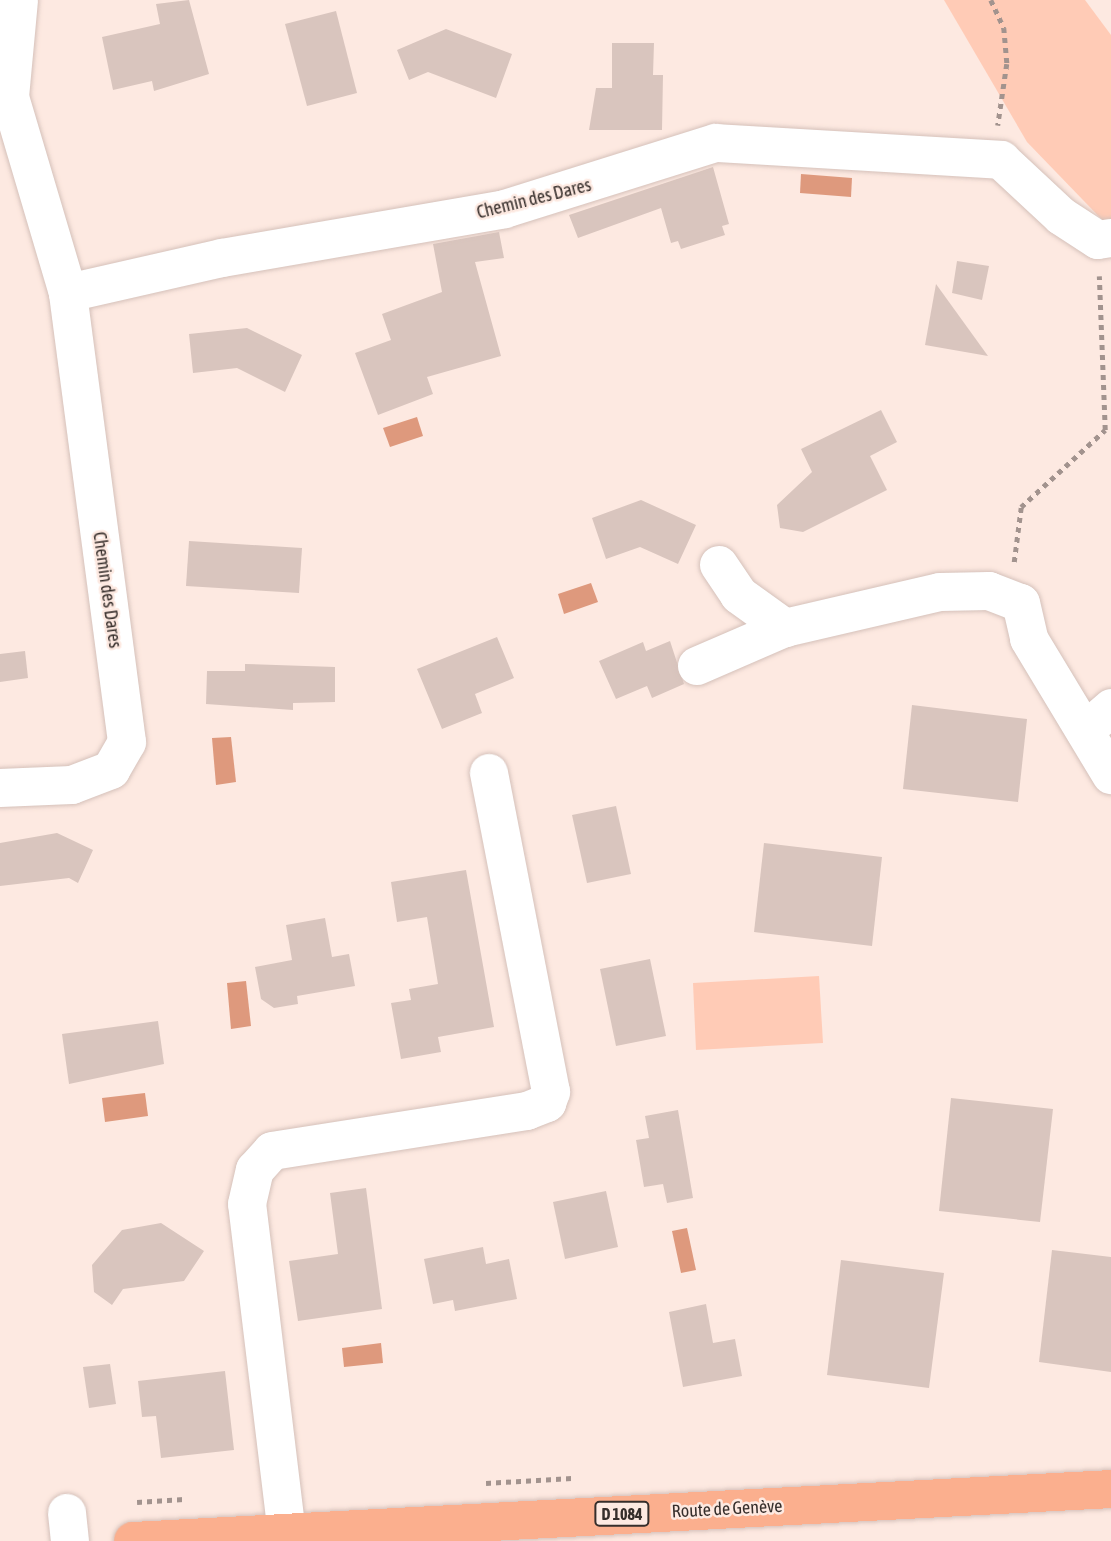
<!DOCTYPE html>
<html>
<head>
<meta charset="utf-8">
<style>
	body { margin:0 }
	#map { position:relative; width:1111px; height:1541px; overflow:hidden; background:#fde9e1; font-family:"Asap Condensed",sans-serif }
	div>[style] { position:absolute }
	.green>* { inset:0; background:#ffcbb6 }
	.water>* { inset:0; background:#de997d }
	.building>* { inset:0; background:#d9c5be }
	.path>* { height:4.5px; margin-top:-2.25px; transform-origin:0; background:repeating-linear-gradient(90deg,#a2938e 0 5px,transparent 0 10px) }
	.roads { filter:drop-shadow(0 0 2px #d5c1ba) drop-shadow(0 0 2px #d5c1ba) }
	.minor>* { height:38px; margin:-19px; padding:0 19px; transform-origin:19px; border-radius:19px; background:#fff }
	.major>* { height:38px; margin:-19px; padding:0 19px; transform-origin:19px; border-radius:19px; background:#fbaf8e }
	span { translate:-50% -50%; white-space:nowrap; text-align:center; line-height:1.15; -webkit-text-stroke:5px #fde9e1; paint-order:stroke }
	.shield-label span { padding:2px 5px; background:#fde9e1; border:2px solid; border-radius:5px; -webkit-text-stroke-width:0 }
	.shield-label { font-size:16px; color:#362e2b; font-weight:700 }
	.street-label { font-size:18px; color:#362e2b }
</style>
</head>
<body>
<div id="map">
	<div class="green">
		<i style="clip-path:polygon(944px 0,1085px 0,1111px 35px,1111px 229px,1027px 142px)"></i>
		<i style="clip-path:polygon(819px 976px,823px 1043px,696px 1050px,693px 983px)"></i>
	</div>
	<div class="water">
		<i style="clip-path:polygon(801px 174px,852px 178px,851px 197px,800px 193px)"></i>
		<i style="clip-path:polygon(417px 417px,423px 436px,390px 447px,383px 428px)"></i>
		<i style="clip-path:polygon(591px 583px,598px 602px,564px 614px,558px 594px)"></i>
		<i style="clip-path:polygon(231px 737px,236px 782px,216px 785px,212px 738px)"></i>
		<i style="clip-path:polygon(246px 981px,251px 1026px,231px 1029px,227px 983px)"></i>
		<i style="clip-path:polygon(145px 1093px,148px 1116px,105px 1122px,102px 1098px)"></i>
		<i style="clip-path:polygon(687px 1228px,696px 1270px,681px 1273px,672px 1231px)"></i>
		<i style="clip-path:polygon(381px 1343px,383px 1363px,344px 1367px,342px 1348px)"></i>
	</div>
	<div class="building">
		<i style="clip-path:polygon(189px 0,209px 74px,154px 91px,152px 81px,113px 90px,102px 37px,160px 24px,156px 4px)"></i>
		<i style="clip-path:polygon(336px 11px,357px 93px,307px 106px,285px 24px)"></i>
		<i style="clip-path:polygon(446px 29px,512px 54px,496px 98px,428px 72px,409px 80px,397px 50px)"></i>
		<i style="clip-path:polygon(612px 43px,654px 43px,653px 75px,663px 75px,662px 130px,589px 130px,596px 88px,612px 88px)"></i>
		<i style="clip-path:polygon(713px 167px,729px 224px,722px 226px,725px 235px,681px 249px,678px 241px,671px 243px,661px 208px,578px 238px,569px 215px)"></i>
		<i style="clip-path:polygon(499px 232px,504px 258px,475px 262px,501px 356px,427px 377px,433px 394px,378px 415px,355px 353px,391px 340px,382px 314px,442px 292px,433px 244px)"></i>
		<i style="clip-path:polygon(957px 261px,989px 266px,982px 300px,952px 293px)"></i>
		<i style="clip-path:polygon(936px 284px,988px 356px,925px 345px)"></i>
		<i style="clip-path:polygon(247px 328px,302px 355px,285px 392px,237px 368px,193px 373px,189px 334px)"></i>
		<i style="clip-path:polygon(881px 410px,897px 442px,870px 456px,887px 490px,803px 532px,780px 528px,777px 505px,812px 472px,801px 449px)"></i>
		<i style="clip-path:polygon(641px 500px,696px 525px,678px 564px,640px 547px,606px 559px,592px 518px)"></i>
		<i style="clip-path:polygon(189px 541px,302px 548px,299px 593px,186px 586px)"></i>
		<i style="clip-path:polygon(497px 637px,514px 678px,475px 694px,482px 713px,442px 729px,417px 669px)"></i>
		<i style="clip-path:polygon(670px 641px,684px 684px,652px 698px,647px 686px,616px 699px,599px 661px,643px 642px,646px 651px)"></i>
		<i style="clip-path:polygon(25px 651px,28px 678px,0 682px,0 654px)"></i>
		<i style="clip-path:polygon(245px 664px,335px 667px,335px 702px,293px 703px,293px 710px,206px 704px,207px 671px,245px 671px)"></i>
		<i style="clip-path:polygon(912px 705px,1027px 719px,1018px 802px,903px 789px)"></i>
		<i style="clip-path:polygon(616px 806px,631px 874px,587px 883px,572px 815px)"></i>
		<i style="clip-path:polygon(57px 833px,93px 850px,78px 883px,69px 878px,0 886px,0 843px)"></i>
		<i style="clip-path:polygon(764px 843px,882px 857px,872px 946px,754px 932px)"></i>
		<i style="clip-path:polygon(466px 870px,494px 1027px,438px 1037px,441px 1052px,401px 1059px,391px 1003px,411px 1000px,409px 989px,438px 984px,427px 917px,397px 922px,391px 882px)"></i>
		<i style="clip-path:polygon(325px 918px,332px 957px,349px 954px,355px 986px,297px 996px,298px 1004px,274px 1008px,261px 999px,255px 967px,292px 960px,286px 925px)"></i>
		<i style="clip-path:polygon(650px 959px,666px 1036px,616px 1046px,600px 969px)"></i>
		<i style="clip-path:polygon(158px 1021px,164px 1064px,69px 1084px,62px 1034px)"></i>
		<i style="clip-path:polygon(951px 1098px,1053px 1109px,1040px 1222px,939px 1211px)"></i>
		<i style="clip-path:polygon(678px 1110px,693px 1198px,667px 1203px,663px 1184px,644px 1187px,636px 1140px,649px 1138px,645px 1116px)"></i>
		<i style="clip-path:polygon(366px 1188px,382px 1309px,298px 1321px,289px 1261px,338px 1254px,330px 1193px)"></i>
		<i style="clip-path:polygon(606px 1191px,618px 1247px,565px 1259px,553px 1202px)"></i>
		<i style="clip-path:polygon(161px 1223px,204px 1251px,184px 1281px,123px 1289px,112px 1305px,94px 1292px,92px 1265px,122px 1230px)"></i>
		<i style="clip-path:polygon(483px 1247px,486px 1264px,509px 1259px,517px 1299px,455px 1311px,453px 1300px,433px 1304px,424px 1259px)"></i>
		<i style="clip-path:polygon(1052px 1250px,1111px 1257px,1111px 1372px,1039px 1362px)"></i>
		<i style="clip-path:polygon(841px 1260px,944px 1273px,929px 1388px,827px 1375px)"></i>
		<i style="clip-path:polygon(706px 1304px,713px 1343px,735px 1339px,742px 1376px,683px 1387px,669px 1312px)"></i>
		<i style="clip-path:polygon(110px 1364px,116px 1404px,89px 1408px,83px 1367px)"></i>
		<i style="clip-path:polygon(225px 1371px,234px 1450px,161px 1458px,156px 1416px,142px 1417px,138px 1381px)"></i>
	</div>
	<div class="path">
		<i style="left:991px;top:0;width:31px;rotate:65deg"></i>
		<i style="left:1004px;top:28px;width:36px;rotate:85deg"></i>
		<i style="left:1007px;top:64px;width:62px;rotate:98.4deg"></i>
		<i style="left:1014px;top:562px;width:55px;rotate:-82.7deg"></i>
		<i style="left:1021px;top:507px;width:114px;rotate:-42.5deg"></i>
		<i style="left:1105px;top:430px;width:154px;rotate:-92.2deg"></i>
		<i style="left:486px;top:1483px;width:86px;rotate:-3.3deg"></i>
		<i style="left:137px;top:1502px;width:47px;rotate:-3.7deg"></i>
	</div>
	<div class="roads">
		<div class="minor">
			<i style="left:68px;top:293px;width:158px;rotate:-12.8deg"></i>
			<i style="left:222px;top:258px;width:287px;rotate:-9.8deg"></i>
			<i style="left:505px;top:209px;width:221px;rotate:-17.4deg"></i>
			<i style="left:716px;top:143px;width:286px;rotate:3.4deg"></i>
			<i style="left:1001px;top:160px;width:82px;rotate:43deg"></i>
			<i style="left:1061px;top:216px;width:44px;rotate:33deg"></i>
			<i style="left:1098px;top:240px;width:13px;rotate:-9deg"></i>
			<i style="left:719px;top:565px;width:36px;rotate:56deg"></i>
			<i style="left:739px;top:595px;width:57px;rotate:35.7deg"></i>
			<i style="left:785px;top:628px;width:159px;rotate:-13.1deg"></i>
			<i style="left:940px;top:592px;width:49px;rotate:-1.2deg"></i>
			<i style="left:989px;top:591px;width:34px;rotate:21deg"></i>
			<i style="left:1021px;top:603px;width:37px;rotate:77deg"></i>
			<i style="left:1029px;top:639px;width:159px;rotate:58.9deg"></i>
			<i style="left:697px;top:666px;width:96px;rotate:-23.4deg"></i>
			<i style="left:1085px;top:731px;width:35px;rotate:-41deg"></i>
			<i style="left:0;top:788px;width:72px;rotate:-2.4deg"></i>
			<i style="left:72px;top:785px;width:42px;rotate:-21deg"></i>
			<i style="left:111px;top:770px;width:32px;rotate:-60deg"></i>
			<i style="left:127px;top:742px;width:453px;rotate:-97.5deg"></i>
			<i style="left:68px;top:293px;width:204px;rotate:-106.5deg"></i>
			<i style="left:10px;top:97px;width:97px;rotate:-84.7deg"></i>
			<i style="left:67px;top:1513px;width:28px;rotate:84deg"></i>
			<i style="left:287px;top:1534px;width:332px;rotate:-96.9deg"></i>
			<i style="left:247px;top:1204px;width:35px;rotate:-77deg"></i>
			<i style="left:255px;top:1170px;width:25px;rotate:-48deg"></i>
			<i style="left:272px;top:1151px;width:258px;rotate:-8.9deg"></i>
			<i style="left:527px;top:1111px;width:22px;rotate:-22deg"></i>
			<i style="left:547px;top:1103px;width:12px;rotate:-70deg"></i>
			<i style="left:551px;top:1092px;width:325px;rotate:-101deg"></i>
		</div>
		<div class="major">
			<i style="left:133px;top:1541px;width:979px;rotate:-3.04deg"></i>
		</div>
	</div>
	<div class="shield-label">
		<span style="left:622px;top:1514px">D 1084</span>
	</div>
	<div class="street-label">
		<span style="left:534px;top:199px;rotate:-14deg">Chemin des Dares</span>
		<span style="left:107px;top:590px;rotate:82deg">Chemin des Dares</span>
		<span style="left:727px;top:1509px;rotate:-3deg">Route de Genève</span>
	</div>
</div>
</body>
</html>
